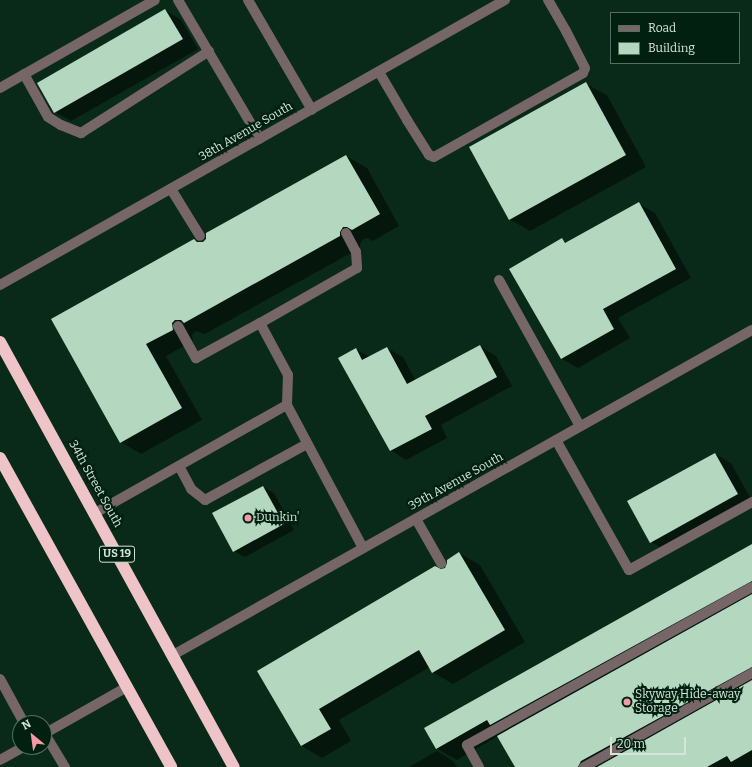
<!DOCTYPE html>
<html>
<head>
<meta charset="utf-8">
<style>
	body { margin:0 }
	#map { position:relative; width:752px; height:767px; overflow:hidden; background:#0a2a19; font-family:Bitter,serif }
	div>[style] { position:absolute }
	.shadow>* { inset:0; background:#0007 }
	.building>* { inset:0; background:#b4d7c0 }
	.minor>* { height:10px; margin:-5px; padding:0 5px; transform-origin:5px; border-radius:5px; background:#776668 }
	.highway>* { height:12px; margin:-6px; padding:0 6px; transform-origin:6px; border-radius:6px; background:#efc4c9 }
	.dots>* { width:11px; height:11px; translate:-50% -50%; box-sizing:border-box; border:2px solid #012010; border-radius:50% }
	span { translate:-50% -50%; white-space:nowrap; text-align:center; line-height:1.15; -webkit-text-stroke:4px #012010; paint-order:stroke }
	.shield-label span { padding:1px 3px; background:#012010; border:1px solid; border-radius:3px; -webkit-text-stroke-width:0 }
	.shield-label { font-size:11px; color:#d4e6da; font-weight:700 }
	.street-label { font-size:12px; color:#d4e6da }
	.poi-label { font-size:12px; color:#d4e6da }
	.left { translate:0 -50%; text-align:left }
	.legend { position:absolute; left:610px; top:12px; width:130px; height:52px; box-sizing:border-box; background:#012010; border:1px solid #556f61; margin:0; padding:5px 7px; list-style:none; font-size:12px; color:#d4e6da }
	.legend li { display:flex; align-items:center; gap:8px; height:20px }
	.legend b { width:20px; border:1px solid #556f61 }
	.north { position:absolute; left:12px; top:715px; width:40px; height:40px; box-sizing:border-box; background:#012010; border:1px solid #556f61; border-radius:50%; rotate:331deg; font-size:11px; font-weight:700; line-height:16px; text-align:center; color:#d4e6da }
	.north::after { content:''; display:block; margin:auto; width:14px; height:18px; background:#f39aa8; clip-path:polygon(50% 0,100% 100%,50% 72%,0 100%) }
	.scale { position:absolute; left:610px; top:737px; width:76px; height:18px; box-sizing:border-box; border:2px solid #d4e6da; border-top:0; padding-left:5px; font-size:12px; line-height:14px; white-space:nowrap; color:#d4e6da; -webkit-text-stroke:3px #012010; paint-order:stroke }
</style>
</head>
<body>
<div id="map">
	<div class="shadow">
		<i style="clip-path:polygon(165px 10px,181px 20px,198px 49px,71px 121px,55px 112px)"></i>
		<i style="clip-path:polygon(586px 84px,607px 95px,646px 167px,530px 231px,509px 219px)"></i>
		<i style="clip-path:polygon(346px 156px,367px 168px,399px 226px,373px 241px,367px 238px,363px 239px,360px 244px,360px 248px,205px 334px,196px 331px,192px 335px,193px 341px,166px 356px,202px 420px,141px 454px,121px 442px,53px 319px,194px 240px,204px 243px)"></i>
		<i style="clip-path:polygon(639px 204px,655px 213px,691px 278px,618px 318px,630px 338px,578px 368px,562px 359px,511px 269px,562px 240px,568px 243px)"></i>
		<i style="clip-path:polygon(480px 346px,496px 356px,512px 386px,441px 425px,447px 438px,406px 460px,390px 450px,356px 349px,370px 357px,387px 348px,403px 357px,416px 381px)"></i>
		<i style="clip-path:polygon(715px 454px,731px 463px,752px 501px,667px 551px,651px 542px)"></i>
		<i style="clip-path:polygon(263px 487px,274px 493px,294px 530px,245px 557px,234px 551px)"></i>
		<i style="clip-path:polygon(752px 546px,752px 767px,516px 767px,498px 736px,457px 760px,436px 748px)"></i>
		<i style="clip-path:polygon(459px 553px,480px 565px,525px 642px,453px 684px,432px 672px,430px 667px,339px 720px,351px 741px,322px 758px,302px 746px,258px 671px,445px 569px)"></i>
		<i style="clip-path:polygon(437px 751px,453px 761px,457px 767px,409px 767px)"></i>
	</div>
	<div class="building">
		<i style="clip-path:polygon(165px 9px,183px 39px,54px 113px,37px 83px)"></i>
		<i style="clip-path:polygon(586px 82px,626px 155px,509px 220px,469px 147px)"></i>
		<i style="clip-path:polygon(346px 155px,380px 214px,352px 230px,347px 227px,343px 227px,340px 232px,340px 236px,184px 323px,181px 320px,175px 320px,172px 323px,173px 330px,146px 344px,182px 408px,120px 443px,51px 319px,194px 239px,197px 242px,203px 242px,206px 239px,206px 233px)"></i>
		<i style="clip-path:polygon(639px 202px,676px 269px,603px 309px,614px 329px,561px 359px,509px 269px,562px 238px,565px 243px)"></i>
		<i style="clip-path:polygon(480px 345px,497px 377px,425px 416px,432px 429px,390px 451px,338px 358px,356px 348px,362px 360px,387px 347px,407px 384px)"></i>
		<i style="clip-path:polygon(715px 453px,738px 494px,650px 543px,627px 501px)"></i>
		<i style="clip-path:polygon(263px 486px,284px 524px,233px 552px,212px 513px)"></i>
		<i style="clip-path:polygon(752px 544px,752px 581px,490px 725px,487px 720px,436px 749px,424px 728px)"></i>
		<i style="clip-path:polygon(459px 552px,505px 630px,432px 673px,419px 650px,319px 709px,331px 729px,301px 746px,257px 671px,435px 566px,441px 569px,445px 568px,447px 563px,447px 560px)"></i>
		<i style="clip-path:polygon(752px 594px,752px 667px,581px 761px,578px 767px,515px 767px,497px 736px)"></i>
		<i style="clip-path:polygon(752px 680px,752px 750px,731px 762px,727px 756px,707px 767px,597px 767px)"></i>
	</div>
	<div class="minor">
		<i style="left:178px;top:0;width:161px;rotate:59.5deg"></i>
		<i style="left:248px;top:0;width:127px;rotate:59.8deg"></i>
		<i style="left:379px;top:72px;width:56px;rotate:59.7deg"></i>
		<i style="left:407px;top:120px;width:41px;rotate:57.8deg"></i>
		<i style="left:429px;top:155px;width:5px;rotate:22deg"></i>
		<i style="left:434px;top:157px;width:171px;rotate:-29.4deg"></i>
		<i style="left:583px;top:73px;width:5px;rotate:-68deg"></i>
		<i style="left:585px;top:68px;width:42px;rotate:-117.2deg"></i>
		<i style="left:566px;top:31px;width:36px;rotate:-120deg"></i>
		<i style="left:24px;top:74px;width:49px;rotate:60.8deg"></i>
		<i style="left:48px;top:117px;width:15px;rotate:32deg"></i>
		<i style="left:61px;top:125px;width:22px;rotate:22deg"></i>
		<i style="left:81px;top:133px;width:152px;rotate:-32.6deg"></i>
		<i style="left:0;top:88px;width:178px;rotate:-29.6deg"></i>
		<i style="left:171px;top:189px;width:55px;rotate:58.3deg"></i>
		<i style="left:346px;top:233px;width:21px;rotate:62deg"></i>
		<i style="left:356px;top:252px;width:16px;rotate:86deg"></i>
		<i style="left:357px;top:268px;width:112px;rotate:150.4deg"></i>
		<i style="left:260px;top:323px;width:59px;rotate:61.7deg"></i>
		<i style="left:288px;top:375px;width:30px;rotate:92deg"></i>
		<i style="left:287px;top:405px;width:162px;rotate:62deg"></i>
		<i style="left:499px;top:280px;width:167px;rotate:61deg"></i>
		<i style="left:0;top:285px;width:580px;rotate:-29.44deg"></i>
		<i style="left:178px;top:326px;width:37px;rotate:61deg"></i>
		<i style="left:196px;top:358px;width:73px;rotate:-28.7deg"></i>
		<i style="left:556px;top:440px;width:149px;rotate:60.7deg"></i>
		<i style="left:629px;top:570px;width:141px;rotate:-28.9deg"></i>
		<i style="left:179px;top:466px;width:26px;rotate:62deg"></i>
		<i style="left:191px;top:489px;width:18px;rotate:38deg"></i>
		<i style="left:205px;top:500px;width:116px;rotate:-28.8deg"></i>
		<i style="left:95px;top:513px;width:220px;rotate:-29.4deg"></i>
		<i style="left:416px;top:519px;width:51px;rotate:60.4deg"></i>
		<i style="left:173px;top:655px;width:664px;rotate:-29.31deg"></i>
		<i style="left:0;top:679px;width:50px;rotate:61.4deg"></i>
		<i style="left:44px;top:734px;width:95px;rotate:-29.5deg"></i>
		<i style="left:45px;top:734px;width:39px;rotate:59deg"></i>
		<i style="left:0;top:760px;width:26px;rotate:-29deg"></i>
		<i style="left:479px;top:767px;width:25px;rotate:-119deg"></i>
		<i style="left:467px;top:745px;width:326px;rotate:-29deg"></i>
		<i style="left:584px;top:767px;width:193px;rotate:-29.2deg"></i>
	</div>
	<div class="highway">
		<i style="left:0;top:342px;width:485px;rotate:61.2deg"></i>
		<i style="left:0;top:458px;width:353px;rotate:61deg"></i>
	</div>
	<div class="dots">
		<i style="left:248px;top:518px;background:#f39aa8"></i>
		<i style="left:627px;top:702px;background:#f39aa8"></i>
	</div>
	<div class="shield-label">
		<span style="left:117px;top:554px">US 19</span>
	</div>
	<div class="street-label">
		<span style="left:246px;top:132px;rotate:-30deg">38th Avenue South</span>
		<span style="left:456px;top:482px;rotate:-29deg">39th Avenue South</span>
		<span style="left:95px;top:484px;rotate:61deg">34th Street South</span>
	</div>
	<div class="poi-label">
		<span class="left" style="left:256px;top:518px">Dunkin'</span>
		<span class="left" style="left:635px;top:702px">Skyway Hide-away<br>Storage</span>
	</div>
	<ul class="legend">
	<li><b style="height:5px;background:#776668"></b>Road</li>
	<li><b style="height:11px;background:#b4d7c0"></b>Building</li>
	</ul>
	<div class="north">N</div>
	<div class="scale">20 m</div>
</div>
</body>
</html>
